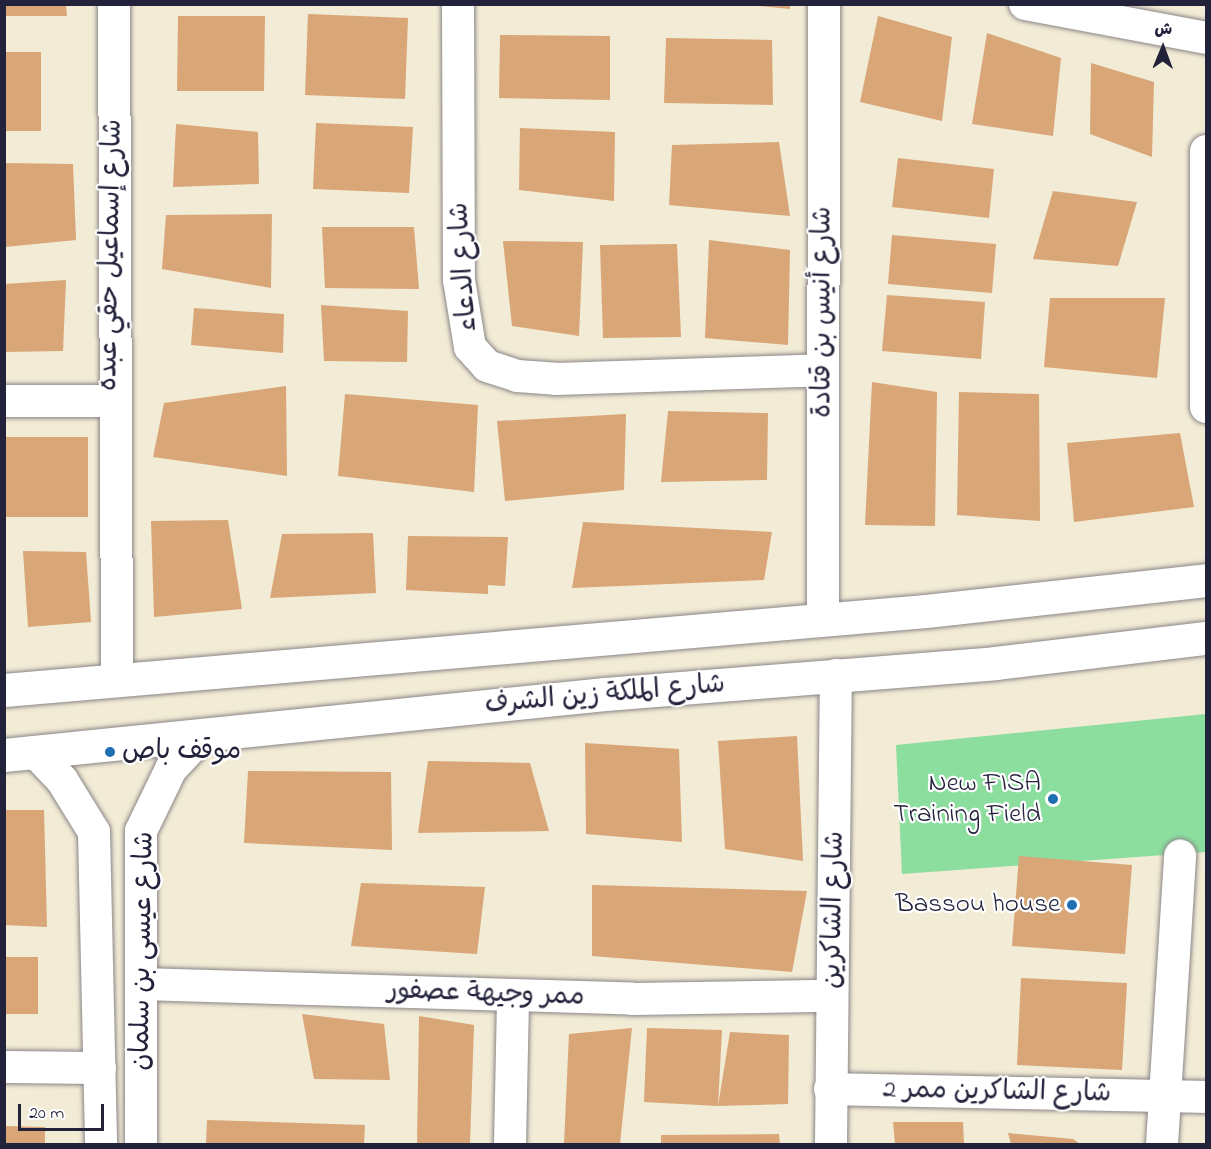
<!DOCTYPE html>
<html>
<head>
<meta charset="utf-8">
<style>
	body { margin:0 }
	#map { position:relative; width:1211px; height:1149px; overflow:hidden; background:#f2ebd5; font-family:"Indie Flower","Playpen Sans Arabic",sans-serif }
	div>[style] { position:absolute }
	.green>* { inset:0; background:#8cde9f }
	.building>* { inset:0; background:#d9a678 }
	.roads { filter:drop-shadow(0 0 2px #8a8688) drop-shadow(0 0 2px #8a8688) }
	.minor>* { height:32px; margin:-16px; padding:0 16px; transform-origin:16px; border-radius:16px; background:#fff }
	.major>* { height:33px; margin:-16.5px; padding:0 16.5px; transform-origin:16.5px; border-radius:16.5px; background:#fff }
	.dots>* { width:16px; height:16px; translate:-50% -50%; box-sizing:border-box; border:3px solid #fff; border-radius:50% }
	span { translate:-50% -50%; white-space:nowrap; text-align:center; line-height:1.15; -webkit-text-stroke:4.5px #fff; paint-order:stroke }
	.street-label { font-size:27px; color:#22223b }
	.poi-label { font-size:27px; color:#22223b }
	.left { translate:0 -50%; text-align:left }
	.right { translate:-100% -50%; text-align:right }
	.frame { position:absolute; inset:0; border:6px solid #22223b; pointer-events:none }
	.north { position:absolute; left:1133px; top:18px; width:60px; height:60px; -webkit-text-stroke:4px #fff; paint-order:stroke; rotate:1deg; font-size:16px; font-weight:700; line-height:24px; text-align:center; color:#22223b }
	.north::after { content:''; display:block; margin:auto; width:21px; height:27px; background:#22223b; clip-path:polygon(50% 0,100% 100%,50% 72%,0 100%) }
	.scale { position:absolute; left:18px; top:1104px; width:86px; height:27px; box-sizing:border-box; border:3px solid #22223b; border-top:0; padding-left:8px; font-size:18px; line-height:21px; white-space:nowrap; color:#22223b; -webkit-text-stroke:4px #fff; paint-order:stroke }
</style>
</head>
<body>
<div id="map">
	<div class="green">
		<i style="clip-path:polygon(1206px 714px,1206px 852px,902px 874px,896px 745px)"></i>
	</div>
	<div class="building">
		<i style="clip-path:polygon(4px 4px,66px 4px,67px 16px,4px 16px)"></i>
		<i style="clip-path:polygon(738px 4px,790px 4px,790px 9px)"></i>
		<i style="clip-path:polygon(308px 14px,408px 18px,405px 99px,305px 95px)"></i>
		<i style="clip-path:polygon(178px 16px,265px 16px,264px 91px,177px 91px)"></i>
		<i style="clip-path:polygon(878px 16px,952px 37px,942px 121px,860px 102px)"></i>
		<i style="clip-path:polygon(987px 33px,1061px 58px,1053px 136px,972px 124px)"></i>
		<i style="clip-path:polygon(500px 35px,610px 36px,610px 100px,499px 98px)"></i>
		<i style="clip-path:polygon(666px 38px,772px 40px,773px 105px,664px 103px)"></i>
		<i style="clip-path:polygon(4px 52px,41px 52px,41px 131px,4px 131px)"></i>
		<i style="clip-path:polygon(1091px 63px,1154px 82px,1152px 157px,1090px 134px)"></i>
		<i style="clip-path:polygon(316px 123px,413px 127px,409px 193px,313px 189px)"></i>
		<i style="clip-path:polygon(176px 124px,258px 132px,259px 184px,173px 187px)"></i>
		<i style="clip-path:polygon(520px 128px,615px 132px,614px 201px,519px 190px)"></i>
		<i style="clip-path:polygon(779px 142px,790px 216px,669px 205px,672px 145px)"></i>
		<i style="clip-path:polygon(898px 158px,994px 169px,989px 218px,892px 207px)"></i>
		<i style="clip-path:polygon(5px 163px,73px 164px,76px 240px,5px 247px)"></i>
		<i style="clip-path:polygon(1053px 191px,1137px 202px,1118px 266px,1033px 259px)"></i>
		<i style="clip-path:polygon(272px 214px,271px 288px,162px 269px,166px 215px)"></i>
		<i style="clip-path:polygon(322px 227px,414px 227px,419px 289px,325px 288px)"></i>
		<i style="clip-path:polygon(892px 235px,996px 244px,992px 293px,888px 284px)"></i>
		<i style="clip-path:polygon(709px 240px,790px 250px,788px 345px,705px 338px)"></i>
		<i style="clip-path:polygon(503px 241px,583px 242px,579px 336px,512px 326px)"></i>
		<i style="clip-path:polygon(677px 244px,681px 337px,603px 338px,600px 245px)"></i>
		<i style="clip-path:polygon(66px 280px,63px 351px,4px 352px,4px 284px)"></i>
		<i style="clip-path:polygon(887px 295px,985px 302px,981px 359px,882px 351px)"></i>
		<i style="clip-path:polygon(1050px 298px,1165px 298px,1157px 378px,1044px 367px)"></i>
		<i style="clip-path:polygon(321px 305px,408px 311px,407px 362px,324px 361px)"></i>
		<i style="clip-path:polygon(194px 308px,284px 314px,283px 353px,191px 345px)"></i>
		<i style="clip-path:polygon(872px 382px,937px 392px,935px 526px,865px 525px)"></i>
		<i style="clip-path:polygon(286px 386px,287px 476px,153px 457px,164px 403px)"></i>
		<i style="clip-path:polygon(959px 392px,1039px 394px,1040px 521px,957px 515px)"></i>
		<i style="clip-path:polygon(345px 394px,478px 405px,474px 492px,338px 476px)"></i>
		<i style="clip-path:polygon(668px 411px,768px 413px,767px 480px,661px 482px)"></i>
		<i style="clip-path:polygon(626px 414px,624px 490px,505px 501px,497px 421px)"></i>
		<i style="clip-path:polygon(1180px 433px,1194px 507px,1074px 522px,1067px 443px)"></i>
		<i style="clip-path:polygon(5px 437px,88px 437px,88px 517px,5px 517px)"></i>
		<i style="clip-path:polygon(228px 520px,242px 609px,154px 617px,151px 521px)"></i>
		<i style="clip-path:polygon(583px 522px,772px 532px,764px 580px,572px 588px)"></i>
		<i style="clip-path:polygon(373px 533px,376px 593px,270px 598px,282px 534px)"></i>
		<i style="clip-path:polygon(408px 536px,508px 537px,505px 586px,488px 585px,488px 594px,406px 590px)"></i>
		<i style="clip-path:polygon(23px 551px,86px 552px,91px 622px,28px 627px)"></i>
		<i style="clip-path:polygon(797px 736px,803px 861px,725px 849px,718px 741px)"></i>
		<i style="clip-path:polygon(585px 743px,679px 749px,682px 842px,586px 834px)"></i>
		<i style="clip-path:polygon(428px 761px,530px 763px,549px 831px,418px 833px)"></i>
		<i style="clip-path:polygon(248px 771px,391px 772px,392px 850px,244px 843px)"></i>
		<i style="clip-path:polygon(4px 810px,44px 810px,47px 927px,4px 925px)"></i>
		<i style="clip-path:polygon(1019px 856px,1132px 865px,1125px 954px,1012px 946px)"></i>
		<i style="clip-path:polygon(361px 883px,485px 887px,477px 954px,351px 946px)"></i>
		<i style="clip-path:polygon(592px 885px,807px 891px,792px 972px,592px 956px)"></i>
		<i style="clip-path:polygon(4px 957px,38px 957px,38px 1014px,4px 1014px)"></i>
		<i style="clip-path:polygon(1021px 978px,1127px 983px,1122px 1070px,1017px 1065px)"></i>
		<i style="clip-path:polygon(302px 1014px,384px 1024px,390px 1080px,314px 1079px)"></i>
		<i style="clip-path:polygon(419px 1016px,474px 1025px,470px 1144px,417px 1144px)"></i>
		<i style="clip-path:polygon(632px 1028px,620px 1144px,564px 1144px,569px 1034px)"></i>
		<i style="clip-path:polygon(647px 1028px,722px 1030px,718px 1106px,730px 1032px,789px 1035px,788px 1104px,718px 1106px,644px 1102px)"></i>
		<i style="clip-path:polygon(207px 1120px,365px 1125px,364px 1144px,206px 1144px)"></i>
		<i style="clip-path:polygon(893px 1122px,963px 1122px,964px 1144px,895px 1144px)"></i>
		<i style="clip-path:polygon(4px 1126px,45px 1127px,45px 1144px,4px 1144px)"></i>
		<i style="clip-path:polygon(1008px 1133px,1073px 1139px,1080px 1144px,1011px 1144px)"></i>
		<i style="clip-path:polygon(779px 1134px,780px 1144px,661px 1144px,661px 1135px)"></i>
	</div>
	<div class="roads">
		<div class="minor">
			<i style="left:114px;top:4px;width:674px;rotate:89.74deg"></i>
			<i style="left:458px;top:4px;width:276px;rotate:89.8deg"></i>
			<i style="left:459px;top:280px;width:68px;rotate:80.7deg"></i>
			<i style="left:470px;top:347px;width:25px;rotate:48deg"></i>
			<i style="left:487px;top:366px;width:32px;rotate:18deg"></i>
			<i style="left:517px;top:376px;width:39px;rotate:4deg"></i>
			<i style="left:556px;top:379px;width:267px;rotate:-1.9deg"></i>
			<i style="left:1025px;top:4px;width:184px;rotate:10.6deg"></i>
			<i style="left:1206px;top:151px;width:256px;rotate:90deg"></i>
			<i style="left:4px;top:401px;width:110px"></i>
			<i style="left:823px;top:619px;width:615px;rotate:-89.91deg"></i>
			<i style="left:35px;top:752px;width:39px;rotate:46deg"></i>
			<i style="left:62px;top:780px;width:61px;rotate:58.4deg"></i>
			<i style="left:94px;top:832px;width:312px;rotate:88.7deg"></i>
			<i style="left:141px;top:984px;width:491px;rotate:1.7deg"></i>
			<i style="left:632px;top:999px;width:200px;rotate:-0.9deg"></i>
			<i style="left:4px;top:1067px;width:96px;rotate:0.6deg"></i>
			<i style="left:830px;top:1089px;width:376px;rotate:1.2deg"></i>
			<i style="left:141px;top:1144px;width:313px;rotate:-90deg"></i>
			<i style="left:141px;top:831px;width:69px;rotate:-64.2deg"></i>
			<i style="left:171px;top:769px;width:42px;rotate:-46.9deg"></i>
			<i style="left:510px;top:1144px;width:148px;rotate:-88.8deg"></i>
			<i style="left:831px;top:1144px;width:469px;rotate:-89.4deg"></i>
			<i style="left:1162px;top:1144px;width:289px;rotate:-86.4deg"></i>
		</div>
		<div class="major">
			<i style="left:4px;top:690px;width:925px;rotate:-4.9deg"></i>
			<i style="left:926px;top:611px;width:282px;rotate:-6.3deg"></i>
			<i style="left:4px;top:755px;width:604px;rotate:-5.8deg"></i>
			<i style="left:605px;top:694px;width:391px;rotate:-4.5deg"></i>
			<i style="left:995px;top:663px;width:212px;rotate:-6.8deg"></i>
		</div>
	</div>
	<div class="dots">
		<i style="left:110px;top:752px;background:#1f6fb2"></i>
		<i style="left:1053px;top:799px;background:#1f6fb2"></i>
		<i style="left:1072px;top:905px;background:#1f6fb2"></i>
	</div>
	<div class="street-label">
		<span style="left:111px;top:255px;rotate:-89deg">شارع إسماعيل حقي عبده</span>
		<span style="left:464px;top:267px;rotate:-94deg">شارع الدعاء</span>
		<span style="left:823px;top:312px;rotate:-90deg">شارع أنيس بن قتادة</span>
		<span style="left:605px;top:695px;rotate:-5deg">شارع الملكة زين الشرف</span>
		<span style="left:834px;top:910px;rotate:-89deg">شارع الشاكرين</span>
		<span style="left:143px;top:951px;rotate:-89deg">شارع عيسى بن سلمان</span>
		<span style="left:486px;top:994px;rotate:2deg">ممر وجيهة عصفور</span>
		<span style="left:997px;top:1092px;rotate:1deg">شارع الشاكرين ممر 2</span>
	</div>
	<div class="poi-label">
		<span class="left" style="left:122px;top:752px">موقف باص</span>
		<span class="right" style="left:1041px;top:799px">New FISA<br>Training Field</span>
		<span class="right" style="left:1060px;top:905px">Bassou house</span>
	</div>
	<div class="frame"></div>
	<div class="north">ش</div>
	<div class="scale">20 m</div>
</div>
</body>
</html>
